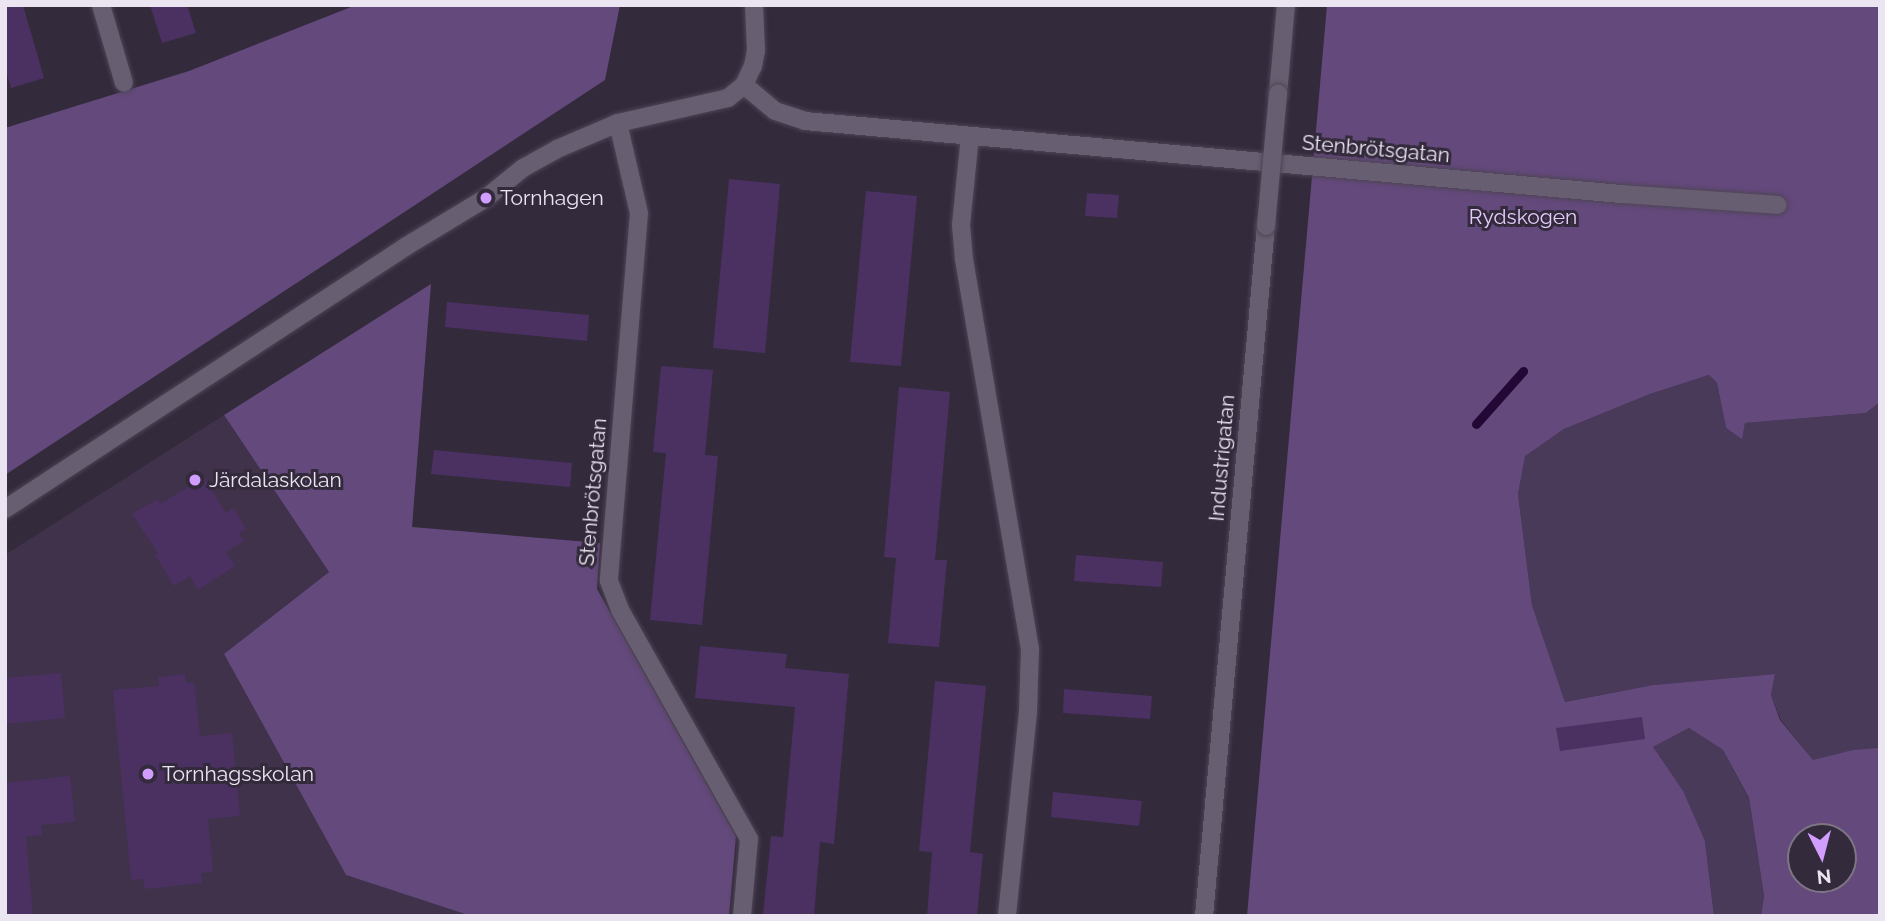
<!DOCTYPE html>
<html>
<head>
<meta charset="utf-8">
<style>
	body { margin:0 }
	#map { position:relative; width:1885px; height:921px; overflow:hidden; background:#332a3c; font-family:Raleway,sans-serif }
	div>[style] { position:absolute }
	.built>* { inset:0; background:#3f324a }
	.green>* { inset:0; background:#4a3a5a }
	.forest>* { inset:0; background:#64497c }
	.stream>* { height:9px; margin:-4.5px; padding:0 4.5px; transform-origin:4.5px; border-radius:4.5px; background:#230735 }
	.building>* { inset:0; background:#4b3162 }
	.roads { filter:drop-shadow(0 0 2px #4d4554) drop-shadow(0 0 2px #4d4554) }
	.street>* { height:18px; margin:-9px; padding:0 9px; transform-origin:9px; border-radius:9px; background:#685e72 }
	.secondary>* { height:18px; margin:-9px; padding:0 9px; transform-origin:9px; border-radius:9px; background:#685e72 }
	.bridges { filter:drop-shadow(0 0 2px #4d4554) drop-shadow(0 0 2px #4d4554) }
	.secondary-bridge>* { height:18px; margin:-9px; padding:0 9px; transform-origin:9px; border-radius:9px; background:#685e72 }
	.dots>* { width:19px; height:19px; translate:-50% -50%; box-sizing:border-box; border:4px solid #332a3c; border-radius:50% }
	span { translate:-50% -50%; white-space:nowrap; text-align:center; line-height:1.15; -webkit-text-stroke:6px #332a3c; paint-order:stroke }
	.street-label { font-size:21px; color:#ebe5f1 }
	.poi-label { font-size:21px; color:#ebe5f1 }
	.left { translate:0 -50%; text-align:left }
	.park-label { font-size:21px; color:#e3cbfb }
	.frame { position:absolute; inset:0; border:7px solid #ebe5f1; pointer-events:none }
	.north { position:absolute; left:1787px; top:823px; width:70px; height:70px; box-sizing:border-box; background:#332a3c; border:2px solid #7d7584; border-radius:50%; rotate:174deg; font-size:19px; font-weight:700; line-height:28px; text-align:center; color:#ebe5f1 }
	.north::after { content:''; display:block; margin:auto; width:24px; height:32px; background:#d19dfe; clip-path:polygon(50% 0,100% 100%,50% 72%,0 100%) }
</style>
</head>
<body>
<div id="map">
	<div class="built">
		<i style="clip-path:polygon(224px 415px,329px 572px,224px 654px,346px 875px,471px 916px,5px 916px,5px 555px)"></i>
	</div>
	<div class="green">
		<i style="clip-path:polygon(1709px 375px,1717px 383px,1726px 428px,1742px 438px,1745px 423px,1866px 413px,1880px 402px,1880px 860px,1812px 759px,1781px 720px,1771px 695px,1775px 674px,1653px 685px,1565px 702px,1532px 605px,1518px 494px,1525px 455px,1564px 429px,1650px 394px)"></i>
		<i style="clip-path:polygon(1689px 728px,1723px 750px,1749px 799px,1764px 896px,1761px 916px,1714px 916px,1705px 841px,1653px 747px)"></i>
	</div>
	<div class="forest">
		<i style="clip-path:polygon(356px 5px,620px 5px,605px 80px,5px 475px,5px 128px,189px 71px)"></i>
		<i style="clip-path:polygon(evenodd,1327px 5px,1880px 5px,1880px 402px,1866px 413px,1745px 423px,1742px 439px,1726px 428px,1717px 383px,1709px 375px,1650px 394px,1564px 429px,1525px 456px,1518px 494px,1532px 605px,1565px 702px,1653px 685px,1775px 674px,1771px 695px,1780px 720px,1813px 760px,1853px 750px,1880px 748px,1880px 916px,1761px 916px,1764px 896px,1749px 798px,1723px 750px,1689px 728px,1653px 747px,1683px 791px,1705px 841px,1714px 916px,1247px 916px,1327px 5px,1801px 837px,1843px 837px,1843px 879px,1801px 879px,1801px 837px)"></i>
		<i style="clip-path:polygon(431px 284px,412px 527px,600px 543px,597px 589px,736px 836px,729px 916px,471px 916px,346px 875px,224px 654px,329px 572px,224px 415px)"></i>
	</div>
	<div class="stream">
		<i style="left:1476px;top:424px;width:71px;rotate:-48.4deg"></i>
	</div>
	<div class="building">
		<i style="clip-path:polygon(5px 5px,23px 5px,44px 78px,11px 88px,5px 69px)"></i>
		<i style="clip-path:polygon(150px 5px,187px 5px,196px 33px,162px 43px)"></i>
		<i style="clip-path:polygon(729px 179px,780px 184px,765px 353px,713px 348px)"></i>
		<i style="clip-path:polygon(866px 191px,917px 196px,901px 366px,850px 362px)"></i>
		<i style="clip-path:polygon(1087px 193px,1119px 195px,1117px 218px,1085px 216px)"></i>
		<i style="clip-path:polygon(447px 302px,589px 315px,587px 341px,445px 327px)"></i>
		<i style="clip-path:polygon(661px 366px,713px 370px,705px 455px,718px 456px,702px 625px,650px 620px,666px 453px,653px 452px)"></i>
		<i style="clip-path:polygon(899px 387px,950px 392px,935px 560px,947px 560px,939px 647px,888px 643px,896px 558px,884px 557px)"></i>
		<i style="clip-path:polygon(434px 450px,572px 463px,570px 487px,431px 474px)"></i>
		<i style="clip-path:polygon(204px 477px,226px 513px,234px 508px,246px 529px,239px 533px,244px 541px,226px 552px,235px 566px,198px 590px,190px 576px,174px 586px,155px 555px,158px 553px,132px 514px,157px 499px,160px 504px)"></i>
		<i style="clip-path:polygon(1076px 555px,1163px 562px,1161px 587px,1074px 581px)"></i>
		<i style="clip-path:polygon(700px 646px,787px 654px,785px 668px,849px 674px,834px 844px,820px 842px,814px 916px,763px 916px,771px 836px,783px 837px,795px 707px,695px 698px)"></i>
		<i style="clip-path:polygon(61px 673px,65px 718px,5px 724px,5px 678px)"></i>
		<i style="clip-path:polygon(185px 674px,186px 683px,194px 682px,200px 736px,232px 733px,240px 816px,208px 819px,213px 872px,201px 873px,202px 883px,144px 889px,143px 879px,131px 880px,113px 690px,159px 686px,158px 677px)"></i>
		<i style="clip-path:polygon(935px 681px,986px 686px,970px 852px,983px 854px,977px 916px,927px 916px,932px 852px,919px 851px)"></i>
		<i style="clip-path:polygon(1064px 689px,1152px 696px,1150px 719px,1063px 713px)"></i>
		<i style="clip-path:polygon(1642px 717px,1645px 739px,1560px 751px,1556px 728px)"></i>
		<i style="clip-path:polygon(70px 776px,75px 822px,41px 825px,42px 835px,26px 837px,33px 916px,5px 916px,5px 783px)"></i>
		<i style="clip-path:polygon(1053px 792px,1142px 801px,1139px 826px,1051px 817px)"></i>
	</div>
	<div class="roads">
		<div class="street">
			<i style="left:101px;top:5px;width:81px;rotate:73.6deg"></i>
			<i style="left:744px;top:85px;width:40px;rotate:40deg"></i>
			<i style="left:775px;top:111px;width:32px;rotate:18deg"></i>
			<i style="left:805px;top:121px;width:820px;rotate:5.11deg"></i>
			<i style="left:1622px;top:194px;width:156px;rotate:4deg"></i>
			<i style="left:618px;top:123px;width:92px;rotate:76.9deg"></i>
			<i style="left:639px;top:213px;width:369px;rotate:94.7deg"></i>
			<i style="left:609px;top:581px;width:31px;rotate:69deg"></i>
			<i style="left:620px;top:610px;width:263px;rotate:60.6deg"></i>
			<i style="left:749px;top:839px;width:77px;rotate:95.2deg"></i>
			<i style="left:970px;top:136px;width:89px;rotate:95.8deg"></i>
			<i style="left:961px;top:225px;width:34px;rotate:85deg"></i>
			<i style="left:964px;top:259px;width:396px;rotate:80.4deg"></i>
			<i style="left:1030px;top:649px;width:63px;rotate:91.8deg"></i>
			<i style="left:1028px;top:712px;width:205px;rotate:95.9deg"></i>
		</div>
		<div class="secondary">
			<i style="left:1278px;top:94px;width:89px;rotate:-84.9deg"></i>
			<i style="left:5px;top:509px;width:478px;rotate:-33.2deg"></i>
			<i style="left:405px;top:247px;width:95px;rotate:-31.2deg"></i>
			<i style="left:486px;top:198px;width:48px;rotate:-39deg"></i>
			<i style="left:523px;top:168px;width:39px;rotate:-29deg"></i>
			<i style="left:557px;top:149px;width:66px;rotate:-23.1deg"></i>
			<i style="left:618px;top:123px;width:113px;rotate:-12.8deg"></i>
			<i style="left:728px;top:98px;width:21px;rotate:-39deg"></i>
			<i style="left:744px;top:85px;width:21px;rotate:-65deg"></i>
			<i style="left:753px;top:66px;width:15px;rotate:-79deg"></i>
			<i style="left:756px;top:51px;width:46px;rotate:-92.5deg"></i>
			<i style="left:1204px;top:916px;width:693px;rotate:-84.87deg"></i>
		</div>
	</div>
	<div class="bridges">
		<div class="secondary-bridge">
			<i style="left:1266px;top:226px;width:133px;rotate:-84.8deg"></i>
		</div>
	</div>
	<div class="dots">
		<i style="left:486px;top:198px;background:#d19dfe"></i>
		<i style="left:195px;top:480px;background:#d19dfe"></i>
		<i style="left:148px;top:774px;background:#d19dfe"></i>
	</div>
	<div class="street-label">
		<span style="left:1376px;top:149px;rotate:5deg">Stenbrötsgatan</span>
		<span style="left:1222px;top:458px;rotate:-85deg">Industrigatan</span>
		<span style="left:593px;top:492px;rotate:-85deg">Stenbrötsgatan</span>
	</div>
	<div class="poi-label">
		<span class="left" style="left:500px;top:198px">Tornhagen</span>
		<span class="left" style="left:209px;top:480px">Järdalaskolan</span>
		<span class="left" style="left:162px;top:774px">Tornhagsskolan</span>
	</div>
	<div class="park-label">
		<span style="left:1523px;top:217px">Rydskogen</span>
	</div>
	<div class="frame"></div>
	<div class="north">N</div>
</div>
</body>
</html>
